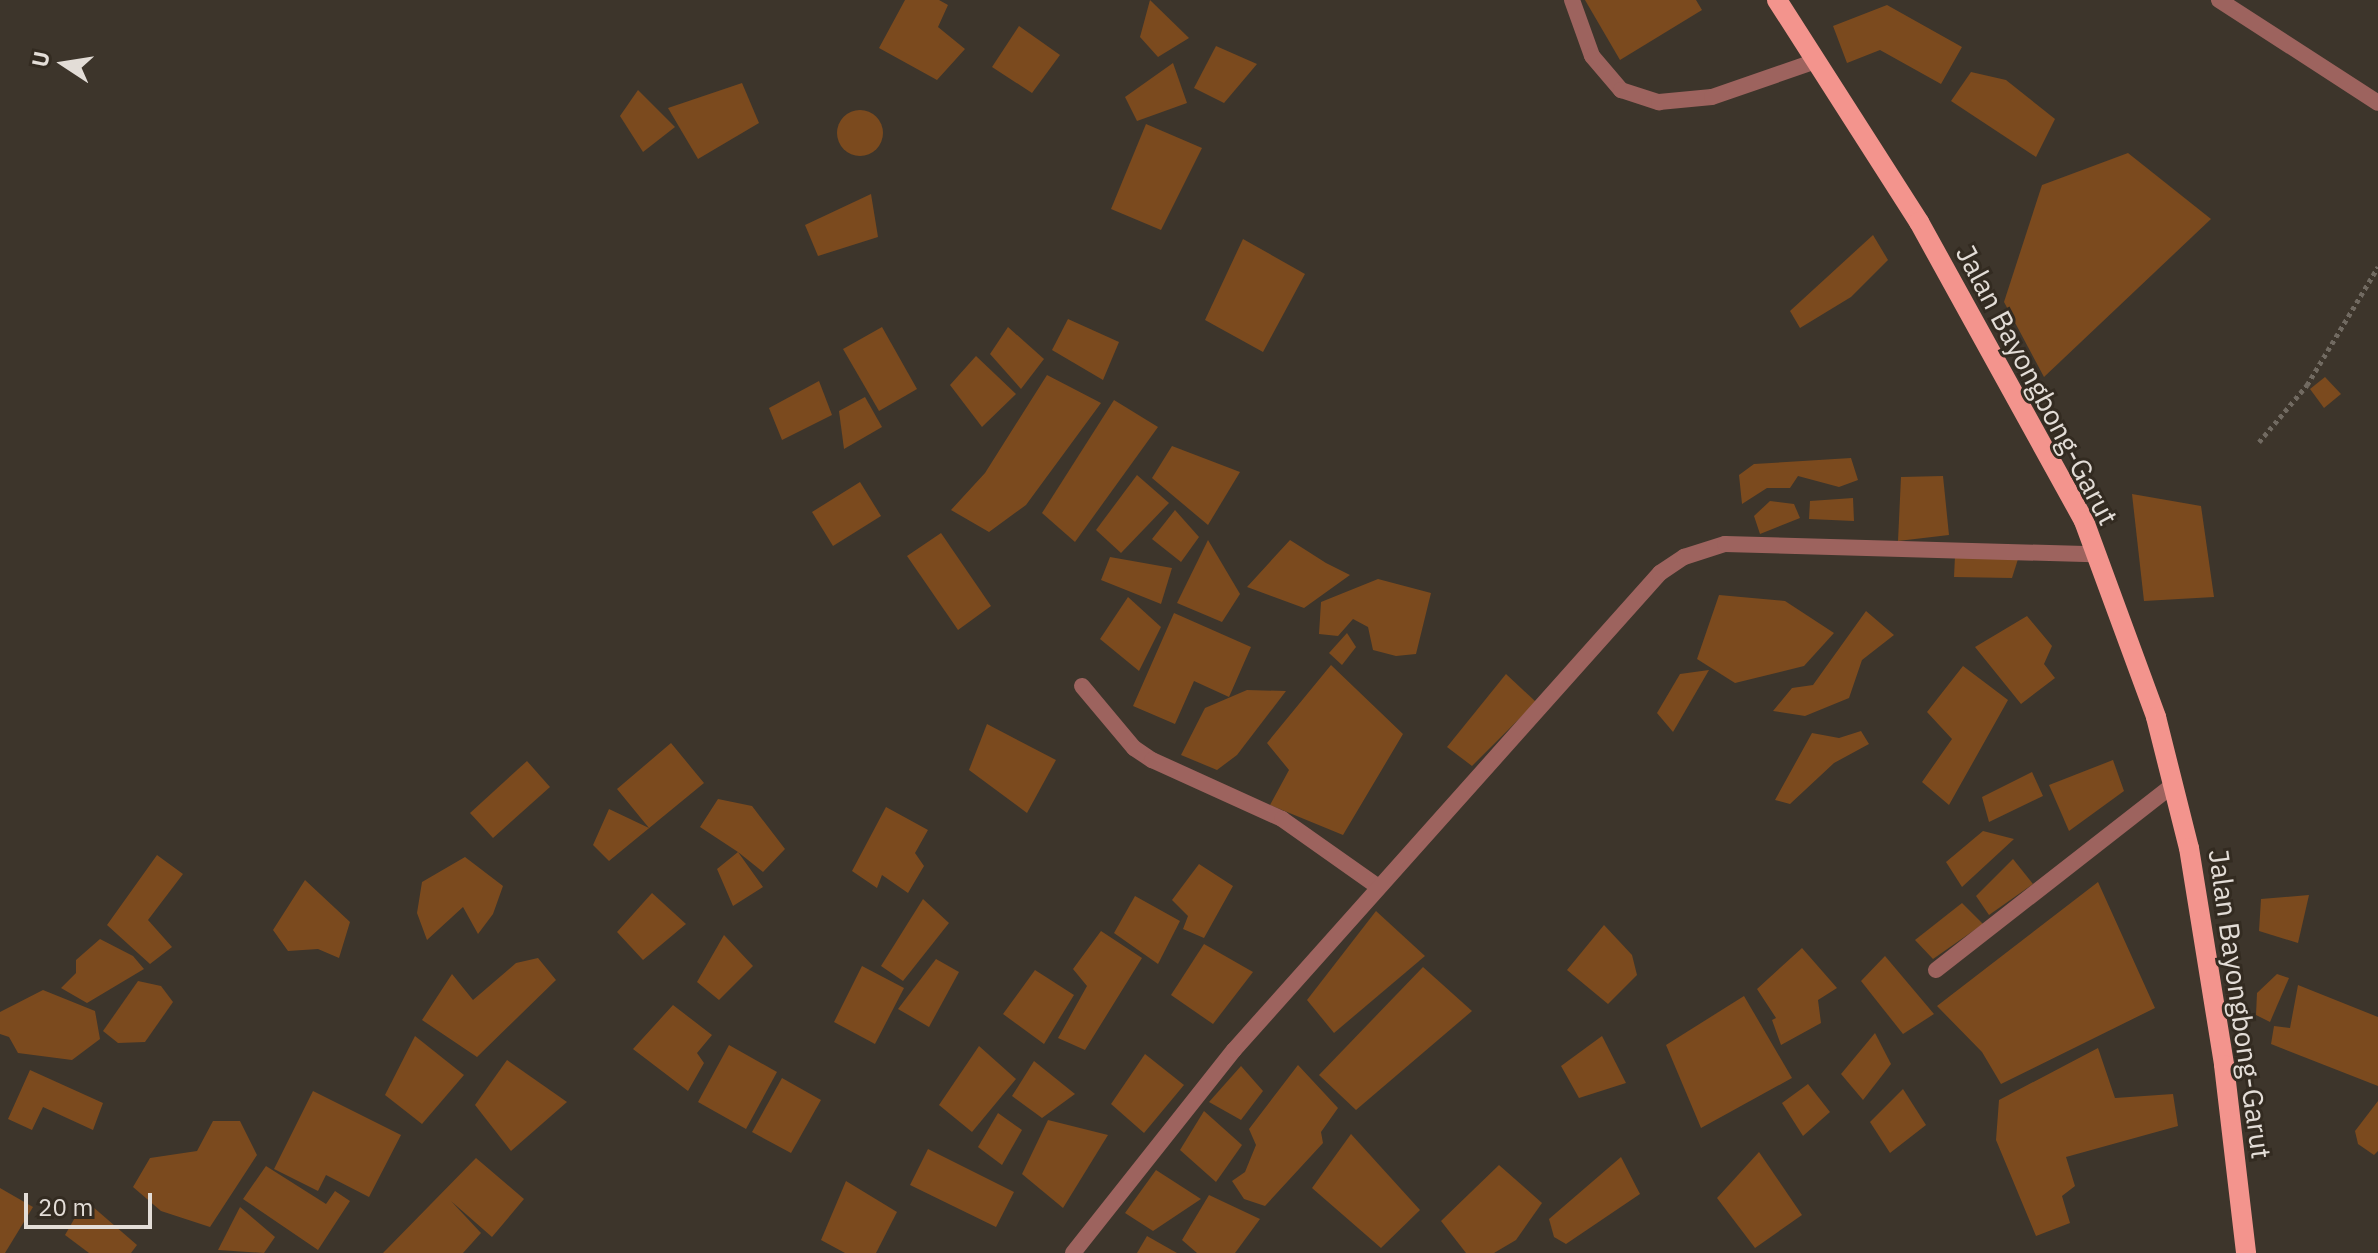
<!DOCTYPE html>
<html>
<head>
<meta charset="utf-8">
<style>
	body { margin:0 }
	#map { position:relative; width:2378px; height:1253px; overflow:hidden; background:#3d352b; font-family:"IBM Plex Sans",sans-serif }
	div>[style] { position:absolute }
	.building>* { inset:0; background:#7b4a1e }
	.round { border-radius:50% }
	.path>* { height:5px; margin-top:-2.5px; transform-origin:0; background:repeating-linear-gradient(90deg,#716a61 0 4px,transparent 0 8px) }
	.minor>* { height:16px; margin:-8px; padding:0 8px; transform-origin:8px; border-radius:8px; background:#9d635e }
	.primary>* { height:20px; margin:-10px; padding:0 10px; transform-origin:10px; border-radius:10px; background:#f3948d }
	span { translate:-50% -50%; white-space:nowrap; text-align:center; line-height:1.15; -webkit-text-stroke:6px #332b21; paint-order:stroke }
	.street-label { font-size:28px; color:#e3ddd7 }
	.north { position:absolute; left:24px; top:24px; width:80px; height:80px; -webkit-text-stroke:6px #332b21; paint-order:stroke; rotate:282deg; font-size:22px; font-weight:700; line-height:32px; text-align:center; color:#e3ddd7 }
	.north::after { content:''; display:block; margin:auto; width:28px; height:36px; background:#e3ddd7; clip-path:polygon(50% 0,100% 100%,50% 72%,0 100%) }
	.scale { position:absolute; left:24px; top:1193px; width:128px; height:36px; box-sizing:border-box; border:4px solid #e3ddd7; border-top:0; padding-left:10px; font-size:24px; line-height:28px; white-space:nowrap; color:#e3ddd7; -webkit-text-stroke:6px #332b21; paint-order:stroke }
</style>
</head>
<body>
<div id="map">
	<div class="building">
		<i style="clip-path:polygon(905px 0,939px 0,948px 5px,938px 27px,965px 49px,937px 80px,879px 48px)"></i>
		<i style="clip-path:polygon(1150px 0,1189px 38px,1158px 57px,1140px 37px)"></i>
		<i style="clip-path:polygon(1585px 0,1696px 0,1702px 10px,1620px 60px)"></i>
		<i style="clip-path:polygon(1887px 5px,1962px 47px,1941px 84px,1880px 50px,1847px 63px,1833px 26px)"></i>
		<i style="clip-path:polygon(1019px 26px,1060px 55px,1032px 93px,992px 67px)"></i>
		<i style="clip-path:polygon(1216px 46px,1257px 64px,1224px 103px,1194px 88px)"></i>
		<i style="clip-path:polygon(1173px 63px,1187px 103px,1137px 121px,1125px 97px)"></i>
		<i style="clip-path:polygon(1971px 72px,2006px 80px,2055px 119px,2036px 157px,1951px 101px)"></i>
		<i style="clip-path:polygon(742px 83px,759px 123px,698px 159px,668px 108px)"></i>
		<i style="clip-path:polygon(638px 90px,675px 127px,643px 152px,620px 116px)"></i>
		<i class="round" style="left:837px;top:110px;width:46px;height:46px"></i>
		<i style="clip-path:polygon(1146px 124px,1202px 148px,1161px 230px,1111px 209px)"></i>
		<i style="clip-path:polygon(2128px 153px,2211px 219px,2044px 377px,2004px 302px,2042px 185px)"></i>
		<i style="clip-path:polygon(871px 194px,878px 237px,818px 256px,805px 225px)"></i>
		<i style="clip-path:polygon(1873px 235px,1888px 260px,1851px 297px,1800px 328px,1790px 311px)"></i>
		<i style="clip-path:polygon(1243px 239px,1305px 274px,1263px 352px,1205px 320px)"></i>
		<i style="clip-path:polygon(1068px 319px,1119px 342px,1103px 380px,1052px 350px)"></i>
		<i style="clip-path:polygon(882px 327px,917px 389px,879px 411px,843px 349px)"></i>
		<i style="clip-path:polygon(1008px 327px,1044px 359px,1021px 389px,990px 354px)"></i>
		<i style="clip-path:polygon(976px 356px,1016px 394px,982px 427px,950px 385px)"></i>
		<i style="clip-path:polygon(1047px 375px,1101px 403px,1026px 505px,989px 532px,951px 510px,985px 473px)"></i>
		<i style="clip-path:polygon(2325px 377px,2341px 394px,2324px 408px,2310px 389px)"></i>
		<i style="clip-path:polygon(819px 381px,832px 415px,782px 440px,769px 408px)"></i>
		<i style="clip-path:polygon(865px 397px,882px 427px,844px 449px,839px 411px)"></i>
		<i style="clip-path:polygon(1114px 400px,1158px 427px,1075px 542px,1042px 513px)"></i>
		<i style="clip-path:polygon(1172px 446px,1240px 472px,1208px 525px,1152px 478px)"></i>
		<i style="clip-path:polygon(1851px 458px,1858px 480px,1839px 487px,1798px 476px,1790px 488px,1767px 488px,1742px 504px,1739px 475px,1754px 464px)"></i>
		<i style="clip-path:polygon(1137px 475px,1169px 503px,1121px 553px,1096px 530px)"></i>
		<i style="clip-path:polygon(1943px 476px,1949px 535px,1898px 541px,1901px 477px)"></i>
		<i style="clip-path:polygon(860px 482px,881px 516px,833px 546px,812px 512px)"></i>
		<i style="clip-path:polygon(2132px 494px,2201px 506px,2214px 597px,2144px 601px)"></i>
		<i style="clip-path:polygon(1853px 498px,1854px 521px,1809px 519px,1810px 501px)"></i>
		<i style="clip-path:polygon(1770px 501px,1794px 504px,1800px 518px,1760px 534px,1754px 516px)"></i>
		<i style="clip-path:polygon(1175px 510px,1199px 537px,1181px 562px,1152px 539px)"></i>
		<i style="clip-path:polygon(941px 533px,991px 606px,958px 630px,907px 556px)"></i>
		<i style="clip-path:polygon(1208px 540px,1240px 594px,1222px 622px,1177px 603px)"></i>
		<i style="clip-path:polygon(1290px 540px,1326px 563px,1350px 575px,1304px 608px,1247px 587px)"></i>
		<i style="clip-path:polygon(1955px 556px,2018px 559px,2012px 578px,1954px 577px)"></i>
		<i style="clip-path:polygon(1110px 557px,1172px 568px,1161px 604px,1101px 580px)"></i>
		<i style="clip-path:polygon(1378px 579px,1431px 593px,1416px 654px,1396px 656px,1373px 650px,1368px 627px,1353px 619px,1338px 636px,1319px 634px,1321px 602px)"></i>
		<i style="clip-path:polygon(1719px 595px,1785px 601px,1834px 633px,1804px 666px,1735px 683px,1697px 659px)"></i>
		<i style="clip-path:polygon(1128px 597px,1161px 627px,1139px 671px,1100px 639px)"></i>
		<i style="clip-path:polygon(1866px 611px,1894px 635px,1862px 660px,1849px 698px,1805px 716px,1773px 711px,1792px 688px,1813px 685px)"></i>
		<i style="clip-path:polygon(1174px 613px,1251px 647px,1229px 697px,1194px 681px,1175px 724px,1133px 706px)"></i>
		<i style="clip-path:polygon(2027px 616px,2052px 646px,2044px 664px,2055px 678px,2021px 704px,1975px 647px)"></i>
		<i style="clip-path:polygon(1347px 633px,1356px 647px,1342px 665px,1329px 653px)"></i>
		<i style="clip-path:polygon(1331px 665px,1403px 734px,1343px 835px,1270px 805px,1289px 770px,1267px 743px)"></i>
		<i style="clip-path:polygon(1963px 666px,2008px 700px,1949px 805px,1922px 782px,1952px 739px,1927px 712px)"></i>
		<i style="clip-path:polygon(1709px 670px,1673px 732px,1657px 713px,1680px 674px)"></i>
		<i style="clip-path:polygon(1506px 674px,1536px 702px,1472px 766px,1447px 747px)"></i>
		<i style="clip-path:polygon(1247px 690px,1286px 691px,1237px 755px,1217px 770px,1181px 755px,1205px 708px)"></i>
		<i style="clip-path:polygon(987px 724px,1056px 760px,1027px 813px,969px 770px)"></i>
		<i style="clip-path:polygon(1861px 731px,1869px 744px,1834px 763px,1790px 804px,1775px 800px,1812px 733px,1839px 738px)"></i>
		<i style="clip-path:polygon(671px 743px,704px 783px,609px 861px,593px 845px,609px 809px,649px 828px,617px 789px)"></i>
		<i style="clip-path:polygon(2113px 760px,2124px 791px,2069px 831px,2049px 785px)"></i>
		<i style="clip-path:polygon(527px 761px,550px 787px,493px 838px,470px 813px)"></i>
		<i style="clip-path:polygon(2032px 772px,2043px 796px,1989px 822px,1982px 797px)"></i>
		<i style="clip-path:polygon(718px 799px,752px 806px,785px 849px,763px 872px,738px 852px,763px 887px,733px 906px,717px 869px,738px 852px,700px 827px)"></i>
		<i style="clip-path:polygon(886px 807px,928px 830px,915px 853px,924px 866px,908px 893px,882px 875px,877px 888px,852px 871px)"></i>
		<i style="clip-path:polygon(1983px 831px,2014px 839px,1962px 887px,1946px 862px)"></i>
		<i style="clip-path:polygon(157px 855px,183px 874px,148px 920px,172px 947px,150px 964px,107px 925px)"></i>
		<i style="clip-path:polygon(465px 857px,503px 886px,493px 914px,478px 934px,463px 907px,427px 940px,417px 913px,422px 882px)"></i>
		<i style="clip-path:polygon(2013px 859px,2033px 884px,1989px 915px,1976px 896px)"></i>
		<i style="clip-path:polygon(1199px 864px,1233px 886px,1204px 938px,1183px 929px,1188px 916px,1172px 900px)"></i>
		<i style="clip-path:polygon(305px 880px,350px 922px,339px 958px,318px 949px,288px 951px,273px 930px)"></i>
		<i style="clip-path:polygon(2098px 882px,2155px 1008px,2001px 1084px,1982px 1052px,1937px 1006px)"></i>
		<i style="clip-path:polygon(652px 893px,686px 924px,643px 960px,617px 932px)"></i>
		<i style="clip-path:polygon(2309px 895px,2298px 943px,2259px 931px,2261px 899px)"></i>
		<i style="clip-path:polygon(1135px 896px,1180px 921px,1158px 964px,1114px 933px)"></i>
		<i style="clip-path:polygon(923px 899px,949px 923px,903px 981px,881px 966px)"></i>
		<i style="clip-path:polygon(1962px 903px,1983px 924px,1933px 959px,1915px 940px)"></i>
		<i style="clip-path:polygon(1376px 911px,1425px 956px,1334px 1033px,1307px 1000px)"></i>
		<i style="clip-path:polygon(1604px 925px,1632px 955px,1637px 975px,1608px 1004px,1567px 970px)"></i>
		<i style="clip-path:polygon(1101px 931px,1142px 958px,1085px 1050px,1058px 1038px,1087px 986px,1073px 969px)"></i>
		<i style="clip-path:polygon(724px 935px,753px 966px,719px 1000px,697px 982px)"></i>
		<i style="clip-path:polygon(100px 939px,133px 956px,144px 969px,87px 1003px,61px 988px,76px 973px,76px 960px)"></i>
		<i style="clip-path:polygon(1204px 944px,1253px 972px,1213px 1024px,1171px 995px)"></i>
		<i style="clip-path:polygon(1802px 948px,1837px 988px,1818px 1000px,1821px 1023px,1781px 1045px,1772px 1020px,1776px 1018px,1757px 989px)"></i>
		<i style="clip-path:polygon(1885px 956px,1934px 1014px,1903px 1034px,1861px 981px)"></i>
		<i style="clip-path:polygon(538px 958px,556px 980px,477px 1057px,422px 1020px,452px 974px,473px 1000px,516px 963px)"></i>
		<i style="clip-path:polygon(936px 959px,959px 972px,929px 1027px,898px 1009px)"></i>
		<i style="clip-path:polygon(862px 966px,904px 988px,875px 1044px,834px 1022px)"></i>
		<i style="clip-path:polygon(1423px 967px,1472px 1011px,1356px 1110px,1319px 1075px)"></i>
		<i style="clip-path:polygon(1035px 970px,1074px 995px,1044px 1044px,1003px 1014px)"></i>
		<i style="clip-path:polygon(2277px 974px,2289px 978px,2270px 1022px,2256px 1015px,2257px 993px)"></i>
		<i style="clip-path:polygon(138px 981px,161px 986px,173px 1002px,145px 1042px,118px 1043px,103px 1031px)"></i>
		<i style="clip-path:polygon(2298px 985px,2378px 1017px,2378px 1086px,2271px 1044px,2274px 1026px,2290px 1028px)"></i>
		<i style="clip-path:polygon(43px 990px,95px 1011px,100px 1039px,72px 1060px,18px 1053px,9px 1037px,0 1034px,0 1012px)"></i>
		<i style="clip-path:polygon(1744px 996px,1792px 1078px,1701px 1128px,1666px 1045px)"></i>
		<i style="clip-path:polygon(673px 1005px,712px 1035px,697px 1053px,704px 1063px,688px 1091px,633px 1049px)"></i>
		<i style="clip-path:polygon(1875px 1033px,1891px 1064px,1863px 1100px,1841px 1074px)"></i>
		<i style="clip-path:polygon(415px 1036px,464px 1075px,422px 1124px,385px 1095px)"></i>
		<i style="clip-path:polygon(1602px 1036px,1626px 1083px,1579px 1098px,1561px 1066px)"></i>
		<i style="clip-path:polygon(729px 1045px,777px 1072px,746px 1129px,698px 1102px)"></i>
		<i style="clip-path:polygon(979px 1046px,1016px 1079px,972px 1132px,939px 1105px)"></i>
		<i style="clip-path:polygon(2098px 1048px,2115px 1098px,2173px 1094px,2178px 1126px,2066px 1157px,2075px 1186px,2062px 1196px,2070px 1223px,2036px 1236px,1996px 1140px,1999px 1100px)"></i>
		<i style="clip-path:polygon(1145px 1054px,1184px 1085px,1144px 1133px,1111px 1104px)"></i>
		<i style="clip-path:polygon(507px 1060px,567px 1102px,511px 1151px,475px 1105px)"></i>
		<i style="clip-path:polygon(1034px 1061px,1075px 1094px,1042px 1118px,1012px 1096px)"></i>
		<i style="clip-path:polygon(1298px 1065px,1338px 1108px,1321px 1132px,1323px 1143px,1265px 1206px,1244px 1199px,1232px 1181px,1245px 1172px,1256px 1145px,1249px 1129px)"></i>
		<i style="clip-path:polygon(1241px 1066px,1263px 1091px,1241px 1120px,1209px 1102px)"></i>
		<i style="clip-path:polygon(30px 1070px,103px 1103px,93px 1130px,43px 1107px,32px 1130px,8px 1119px)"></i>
		<i style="clip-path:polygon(782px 1078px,821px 1100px,791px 1153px,752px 1132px)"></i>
		<i style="clip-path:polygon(1808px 1084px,1830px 1112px,1803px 1136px,1782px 1103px)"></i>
		<i style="clip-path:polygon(1903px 1089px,1926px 1125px,1890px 1153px,1870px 1122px)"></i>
		<i style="clip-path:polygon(313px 1091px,401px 1135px,369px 1197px,326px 1175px,318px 1191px,274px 1169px)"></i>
		<i style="clip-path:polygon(2378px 1101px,2378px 1151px,2374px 1155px,2358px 1144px,2355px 1131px)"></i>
		<i style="clip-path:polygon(1204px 1111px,1242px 1145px,1216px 1182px,1180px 1150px)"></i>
		<i style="clip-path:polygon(998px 1113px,1022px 1130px,1002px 1165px,978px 1147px)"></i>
		<i style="clip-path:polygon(1048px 1120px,1108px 1135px,1063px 1208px,1022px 1174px)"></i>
		<i style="clip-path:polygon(213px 1121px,240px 1121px,257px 1155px,210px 1227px,161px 1211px,133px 1187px,150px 1158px,197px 1151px)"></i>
		<i style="clip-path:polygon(1351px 1134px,1420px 1210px,1381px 1248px,1312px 1188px)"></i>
		<i style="clip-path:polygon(928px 1149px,1014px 1192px,996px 1227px,910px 1185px)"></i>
		<i style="clip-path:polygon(1759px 1152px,1802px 1215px,1755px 1248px,1717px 1198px)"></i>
		<i style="clip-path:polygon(1621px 1157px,1640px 1194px,1566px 1244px,1554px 1237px,1549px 1219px)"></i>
		<i style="clip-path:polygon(476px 1158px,524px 1199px,492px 1237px,451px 1201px,481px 1233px,463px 1253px,383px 1253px)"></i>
		<i style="clip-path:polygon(1499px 1165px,1542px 1203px,1516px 1240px,1494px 1253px,1466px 1253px,1441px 1221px)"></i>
		<i style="clip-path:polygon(266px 1166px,326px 1204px,335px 1191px,350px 1201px,318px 1250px,243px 1199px)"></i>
		<i style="clip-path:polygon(1156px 1170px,1201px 1199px,1153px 1231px,1125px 1213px)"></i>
		<i style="clip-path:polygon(846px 1181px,897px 1212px,876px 1253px,845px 1253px,821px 1240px)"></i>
		<i style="clip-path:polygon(0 1188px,33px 1207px,5px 1253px,0 1253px)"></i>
		<i style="clip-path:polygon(1209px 1195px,1260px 1219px,1235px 1253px,1197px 1253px,1182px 1240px)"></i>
		<i style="clip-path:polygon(85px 1200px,137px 1245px,131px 1253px,89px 1253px,65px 1235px)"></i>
		<i style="clip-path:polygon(240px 1207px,275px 1237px,264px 1253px,218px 1250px)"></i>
		<i style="clip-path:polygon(1147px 1236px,1177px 1253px,1137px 1253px)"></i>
	</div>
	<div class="path">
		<i style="left:2259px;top:442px;width:75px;rotate:-49.9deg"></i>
		<i style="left:2307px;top:385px;width:138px;rotate:-59deg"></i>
	</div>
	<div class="minor">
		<i style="left:1572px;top:0;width:59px;rotate:70.3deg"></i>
		<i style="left:1592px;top:56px;width:45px;rotate:49.5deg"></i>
		<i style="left:1621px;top:90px;width:40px;rotate:18deg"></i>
		<i style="left:1659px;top:102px;width:53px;rotate:-5.4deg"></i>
		<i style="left:1712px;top:97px;width:110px;rotate:-19.1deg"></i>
		<i style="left:2219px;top:0;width:189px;rotate:32.9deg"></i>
		<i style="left:1082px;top:686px;width:81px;rotate:50deg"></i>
		<i style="left:1134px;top:748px;width:22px;rotate:34deg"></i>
		<i style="left:1152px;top:760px;width:143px;rotate:24.4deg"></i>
		<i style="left:1282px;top:819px;width:116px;rotate:35.2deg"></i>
		<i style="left:1936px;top:970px;width:301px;rotate:-38deg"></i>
		<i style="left:1073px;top:1253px;width:259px;rotate:-51.6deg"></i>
		<i style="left:1234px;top:1050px;width:640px;rotate:-48.23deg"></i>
		<i style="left:1660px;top:573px;width:29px;rotate:-34deg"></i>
		<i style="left:1684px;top:557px;width:43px;rotate:-17.6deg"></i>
		<i style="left:1725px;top:544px;width:369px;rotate:1.6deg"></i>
	</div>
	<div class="primary">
		<i style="left:1777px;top:0;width:264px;rotate:57.4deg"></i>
		<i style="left:1919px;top:222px;width:342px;rotate:61.1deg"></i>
		<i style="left:2084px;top:521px;width:209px;rotate:69.8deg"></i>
		<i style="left:2156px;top:717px;width:135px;rotate:75.9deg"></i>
		<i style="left:2189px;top:848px;width:220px;rotate:80.8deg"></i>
		<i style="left:2224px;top:1065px;width:189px;rotate:83.3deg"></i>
	</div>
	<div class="street-label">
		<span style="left:2037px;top:385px;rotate:62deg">Jalan Bayongbong-Garut</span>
		<span style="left:2240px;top:1004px;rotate:82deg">Jalan Bayongbong-Garut</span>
	</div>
	<div class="north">U</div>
	<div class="scale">20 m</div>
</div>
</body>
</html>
